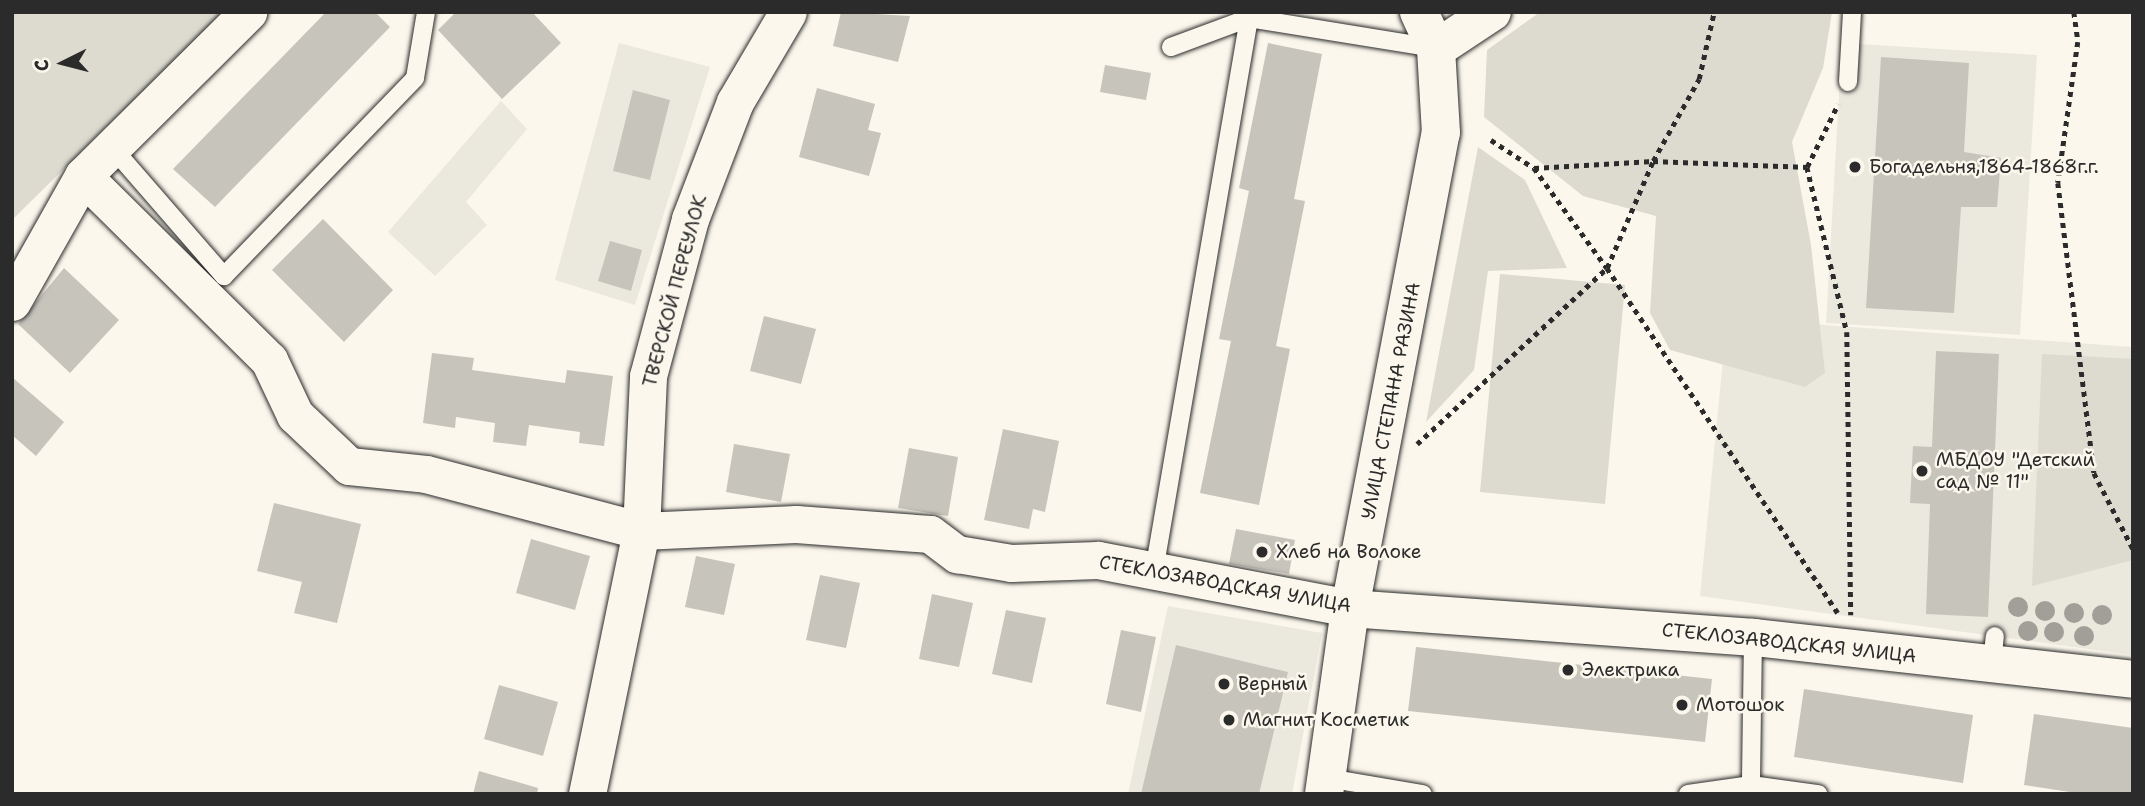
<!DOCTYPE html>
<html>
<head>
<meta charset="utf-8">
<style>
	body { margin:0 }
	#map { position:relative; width:2145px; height:806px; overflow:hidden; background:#fbf7ec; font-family:"Shantell Sans",sans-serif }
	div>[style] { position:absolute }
	.built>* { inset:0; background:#ebe8de }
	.green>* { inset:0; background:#dddad0 }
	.building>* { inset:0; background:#c7c4bc }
	.path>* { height:4.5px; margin-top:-2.25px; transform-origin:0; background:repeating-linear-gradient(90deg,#2b2b2b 0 5px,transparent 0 10px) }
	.roads { filter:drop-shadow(0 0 2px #2b2b2b) drop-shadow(0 0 2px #2b2b2b) }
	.service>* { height:18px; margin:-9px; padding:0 9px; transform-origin:9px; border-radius:9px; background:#fbf7ec }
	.minor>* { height:37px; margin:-18.5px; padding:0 18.5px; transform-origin:18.5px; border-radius:18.5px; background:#fbf7ec }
	.tertiary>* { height:38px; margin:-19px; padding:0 19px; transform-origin:19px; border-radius:19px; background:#fbf7ec }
	.trees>* { width:20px; height:20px; margin:-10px; border-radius:50%; background:#a19f98 }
	.dots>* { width:19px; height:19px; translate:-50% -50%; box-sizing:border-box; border:4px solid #fbf7ec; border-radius:50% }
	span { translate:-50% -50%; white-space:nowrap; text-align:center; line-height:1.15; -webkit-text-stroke:5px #fbf7ec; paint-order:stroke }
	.poi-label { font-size:19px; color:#2b2b2b }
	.left { translate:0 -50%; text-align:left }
	.street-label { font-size:19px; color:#2b2b2b }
	.frame { position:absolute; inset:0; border:14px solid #2b2b2b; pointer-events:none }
	.north { position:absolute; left:28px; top:28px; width:70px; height:70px; -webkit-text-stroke:5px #fbf7ec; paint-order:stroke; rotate:264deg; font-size:19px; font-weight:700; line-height:28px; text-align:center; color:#2b2b2b }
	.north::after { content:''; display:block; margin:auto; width:24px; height:32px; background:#2b2b2b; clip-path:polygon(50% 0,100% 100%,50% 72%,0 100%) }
</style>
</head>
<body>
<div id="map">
	<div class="built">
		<i style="clip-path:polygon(619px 43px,710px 67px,635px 305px,555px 280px)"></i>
		<i style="clip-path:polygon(1842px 43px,2037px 55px,2020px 335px,1826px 323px)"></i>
		<i style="clip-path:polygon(501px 101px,527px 129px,466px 202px,487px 225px,435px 276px,388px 232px)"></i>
		<i style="clip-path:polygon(1727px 318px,2133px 347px,2133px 655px,1700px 596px)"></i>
		<i style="clip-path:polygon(1168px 606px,1322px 633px,1292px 794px,1128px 794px)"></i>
	</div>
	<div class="green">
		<i style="clip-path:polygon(12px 12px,223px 12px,12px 220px)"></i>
		<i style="clip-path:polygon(1540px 12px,1832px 12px,1823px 68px,1792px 142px,1811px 245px,1825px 373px,1805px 387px,1670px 350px,1650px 313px,1656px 216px,1583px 196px,1484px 117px,1487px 50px)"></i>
		<i style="clip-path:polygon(1478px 147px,1525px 180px,1567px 268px,1488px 271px,1474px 370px,1426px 422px)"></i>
		<i style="clip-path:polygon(1500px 274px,1625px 285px,1605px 504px,1480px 492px)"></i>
		<i style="clip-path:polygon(2042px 354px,2133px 359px,2133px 560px,2032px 586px)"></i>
	</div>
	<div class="building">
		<i style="clip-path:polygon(326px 12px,375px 12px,390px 27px,215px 207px,173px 169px)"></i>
		<i style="clip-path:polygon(456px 12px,532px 12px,561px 43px,502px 99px,438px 30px)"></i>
		<i style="clip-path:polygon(841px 12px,910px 16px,898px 62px,833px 46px)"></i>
		<i style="clip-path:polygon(1268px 43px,1322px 54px,1294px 199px,1305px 201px,1276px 346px,1290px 349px,1259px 505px,1200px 493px,1231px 341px,1219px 339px,1249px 191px,1239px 188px)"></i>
		<i style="clip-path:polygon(1881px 57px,1969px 63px,1964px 152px,2001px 158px,1997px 207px,1961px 207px,1954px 313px,1866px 308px)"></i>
		<i style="clip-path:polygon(1105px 65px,1151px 73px,1146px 100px,1100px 92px)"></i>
		<i style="clip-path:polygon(817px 88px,875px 104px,868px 130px,881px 133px,869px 176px,799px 157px)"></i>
		<i style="clip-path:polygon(633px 90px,670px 100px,650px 180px,613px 171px)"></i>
		<i style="clip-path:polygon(323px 219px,393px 290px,344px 342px,272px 270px)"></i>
		<i style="clip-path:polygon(610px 241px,642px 250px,631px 291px,598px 281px)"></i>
		<i style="clip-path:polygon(64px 268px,119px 320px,70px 373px,18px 324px)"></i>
		<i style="clip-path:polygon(764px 316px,816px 329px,801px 384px,750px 371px)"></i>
		<i style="clip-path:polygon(1936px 351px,1999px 354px,1988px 617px,1926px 614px,1930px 504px,1910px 503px,1913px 446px,1932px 447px)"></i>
		<i style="clip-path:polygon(432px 353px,474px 358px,472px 370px,565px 383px,567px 370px,613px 376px,604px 446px,579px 443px,580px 432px,529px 425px,526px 446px,493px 442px,495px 423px,456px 417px,455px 428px,423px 423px)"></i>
		<i style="clip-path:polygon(12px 377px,64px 422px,36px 456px,12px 435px)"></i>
		<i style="clip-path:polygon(1003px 429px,1059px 441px,1045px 512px,1033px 509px,1029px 529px,984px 520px)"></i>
		<i style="clip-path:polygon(734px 444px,790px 454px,781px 502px,726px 492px)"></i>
		<i style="clip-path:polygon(909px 448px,958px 457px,948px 516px,898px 508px)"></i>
		<i style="clip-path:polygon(274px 503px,361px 524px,337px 623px,294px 613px,302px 582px,257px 571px)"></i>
		<i style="clip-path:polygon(1236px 529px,1295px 540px,1289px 574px,1229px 564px)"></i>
		<i style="clip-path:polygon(531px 539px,590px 556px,575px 610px,516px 593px)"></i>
		<i style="clip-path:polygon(696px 556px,735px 564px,724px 615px,685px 607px)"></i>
		<i style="clip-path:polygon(820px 575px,860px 583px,846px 648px,806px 640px)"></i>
		<i style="clip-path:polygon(932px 594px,973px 603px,959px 667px,919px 659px)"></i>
		<i style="clip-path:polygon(1006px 610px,1046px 618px,1032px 683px,992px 674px)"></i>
		<i style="clip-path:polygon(1121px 630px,1156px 637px,1141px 712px,1106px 704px)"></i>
		<i style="clip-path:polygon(1176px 645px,1288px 672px,1259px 794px,1141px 794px)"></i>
		<i style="clip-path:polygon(1416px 647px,1712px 679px,1705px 742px,1408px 711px)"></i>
		<i style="clip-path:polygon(499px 685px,558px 702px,543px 756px,484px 739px)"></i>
		<i style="clip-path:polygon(1804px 689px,1973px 715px,1963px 783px,1794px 757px)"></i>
		<i style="clip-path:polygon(2034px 714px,2133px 728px,2133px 794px,2083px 794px,2024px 785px)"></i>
		<i style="clip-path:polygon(479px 771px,538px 788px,537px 794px,473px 794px)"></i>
	</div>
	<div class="path">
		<i style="left:2074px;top:12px;width:30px;rotate:82deg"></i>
		<i style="left:2078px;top:42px;width:142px;rotate:98.1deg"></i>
		<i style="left:2058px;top:183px;width:292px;rotate:82.9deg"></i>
		<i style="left:2094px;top:473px;width:85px;rotate:62.8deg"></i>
		<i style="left:1491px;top:140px;width:51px;rotate:33.1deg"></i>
		<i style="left:1534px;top:168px;width:124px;rotate:53.9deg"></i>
		<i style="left:1607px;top:268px;width:415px;rotate:56.2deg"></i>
		<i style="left:1807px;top:167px;width:170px;rotate:76.4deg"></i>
		<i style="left:1847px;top:332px;width:283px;rotate:89.2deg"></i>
		<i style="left:1534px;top:168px;width:119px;rotate:-3.4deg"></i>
		<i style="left:1653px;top:161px;width:94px;rotate:-60.7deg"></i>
		<i style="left:1699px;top:79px;width:69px;rotate:-77.4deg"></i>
		<i style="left:1417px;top:444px;width:259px;rotate:-42.8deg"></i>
		<i style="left:1607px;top:268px;width:116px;rotate:-66.7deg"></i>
		<i style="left:1653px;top:161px;width:154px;rotate:2.2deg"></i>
		<i style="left:1807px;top:167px;width:70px;rotate:-63.8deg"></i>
	</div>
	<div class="roads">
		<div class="service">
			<i style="left:1171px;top:47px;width:83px;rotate:-20.4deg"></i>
			<i style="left:1848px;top:82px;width:70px;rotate:-86.7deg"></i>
			<i style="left:110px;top:145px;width:174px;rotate:49deg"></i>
			<i style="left:224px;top:276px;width:275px;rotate:-46deg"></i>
			<i style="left:415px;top:78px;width:67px;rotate:-80.5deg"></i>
			<i style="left:1154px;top:571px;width:561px;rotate:-80.25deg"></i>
			<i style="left:1249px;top:18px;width:187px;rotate:9.2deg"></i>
			<i style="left:1753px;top:637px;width:148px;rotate:90.8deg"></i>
			<i style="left:1751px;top:785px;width:11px;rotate:56deg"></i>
			<i style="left:1992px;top:663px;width:27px;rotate:-84deg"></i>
			<i style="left:1327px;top:778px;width:97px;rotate:9.5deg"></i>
			<i style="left:1688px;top:794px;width:64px;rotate:-8.1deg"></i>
			<i style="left:1751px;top:785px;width:68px;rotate:7.7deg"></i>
		</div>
		<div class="minor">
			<i style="left:83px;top:176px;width:262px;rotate:44.7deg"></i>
			<i style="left:269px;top:360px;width:61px;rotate:64.7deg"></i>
			<i style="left:295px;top:415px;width:74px;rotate:43.4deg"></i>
			<i style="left:349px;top:466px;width:77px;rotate:5.9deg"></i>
			<i style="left:426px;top:474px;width:222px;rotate:14.8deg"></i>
			<i style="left:641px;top:531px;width:155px;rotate:-2.6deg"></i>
			<i style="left:796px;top:524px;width:134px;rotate:4.3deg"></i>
			<i style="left:930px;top:534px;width:34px;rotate:37deg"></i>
			<i style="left:957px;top:554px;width:55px;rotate:9.5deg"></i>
			<i style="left:1011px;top:563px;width:87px;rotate:-2deg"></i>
			<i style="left:1098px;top:560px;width:257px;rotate:10.8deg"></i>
			<i style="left:1350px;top:608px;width:404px;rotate:4.1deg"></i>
			<i style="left:1753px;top:637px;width:382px;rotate:6.3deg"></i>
			<i style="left:12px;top:302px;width:145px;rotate:-60.6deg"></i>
			<i style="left:83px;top:176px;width:233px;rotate:-44.8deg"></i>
			<i style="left:587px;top:794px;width:268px;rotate:-78.4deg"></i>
			<i style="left:641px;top:531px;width:155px;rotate:-87.4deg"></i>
			<i style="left:648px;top:376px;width:163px;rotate:-75deg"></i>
			<i style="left:690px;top:219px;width:125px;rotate:-69deg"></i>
			<i style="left:735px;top:102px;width:104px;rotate:-59.5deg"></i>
		</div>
		<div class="tertiary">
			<i style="left:1436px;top:49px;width:67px;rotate:-33.5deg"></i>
			<i style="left:1324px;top:794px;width:188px;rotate:-82deg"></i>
			<i style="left:1350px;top:608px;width:484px;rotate:-79.2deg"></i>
			<i style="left:1441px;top:133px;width:84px;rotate:-93.4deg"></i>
			<i style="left:1436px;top:49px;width:41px;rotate:-114.7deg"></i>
		</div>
	</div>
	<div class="trees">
		<i style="left:2018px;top:607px"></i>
		<i style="left:2045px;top:611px"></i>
		<i style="left:2074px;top:613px"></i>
		<i style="left:2102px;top:615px"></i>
		<i style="left:2028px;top:631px"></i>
		<i style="left:2054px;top:632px"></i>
		<i style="left:2084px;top:636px"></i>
	</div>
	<div class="dots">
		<i style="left:1855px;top:167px;background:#2b2b2b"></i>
		<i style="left:1922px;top:471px;background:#2b2b2b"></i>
		<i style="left:1262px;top:552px;background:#2b2b2b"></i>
		<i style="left:1568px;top:670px;background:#2b2b2b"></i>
		<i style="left:1224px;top:684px;background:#2b2b2b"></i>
		<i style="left:1682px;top:705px;background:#2b2b2b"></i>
		<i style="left:1229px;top:720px;background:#2b2b2b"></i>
	</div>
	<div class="poi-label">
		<span class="left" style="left:1869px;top:167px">Богадельня,1864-1868г.г.</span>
		<span class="left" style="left:1936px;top:471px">МБДОУ "Детский<br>сад № 11"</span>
		<span class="left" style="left:1276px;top:552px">Хлеб на Волоке</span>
		<span class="left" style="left:1582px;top:670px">Электрика</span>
		<span class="left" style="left:1238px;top:684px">Верный</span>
		<span class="left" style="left:1696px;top:705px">Мотошок</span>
		<span class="left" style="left:1243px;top:720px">Магнит Косметик</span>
	</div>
	<div class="street-label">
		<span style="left:675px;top:291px;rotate:-75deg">ТВЕРСКОЙ ПЕРЕУЛОК</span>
		<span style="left:1391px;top:401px;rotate:-79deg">УЛИЦА СТЕПАНА РАЗИНА</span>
		<span style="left:1225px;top:584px;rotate:10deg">СТЕКЛОЗАВОДСКАЯ УЛИЦА</span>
		<span style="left:1789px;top:643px;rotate:6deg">СТЕКЛОЗАВОДСКАЯ УЛИЦА</span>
	</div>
	<div class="frame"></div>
	<div class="north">С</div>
</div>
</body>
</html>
